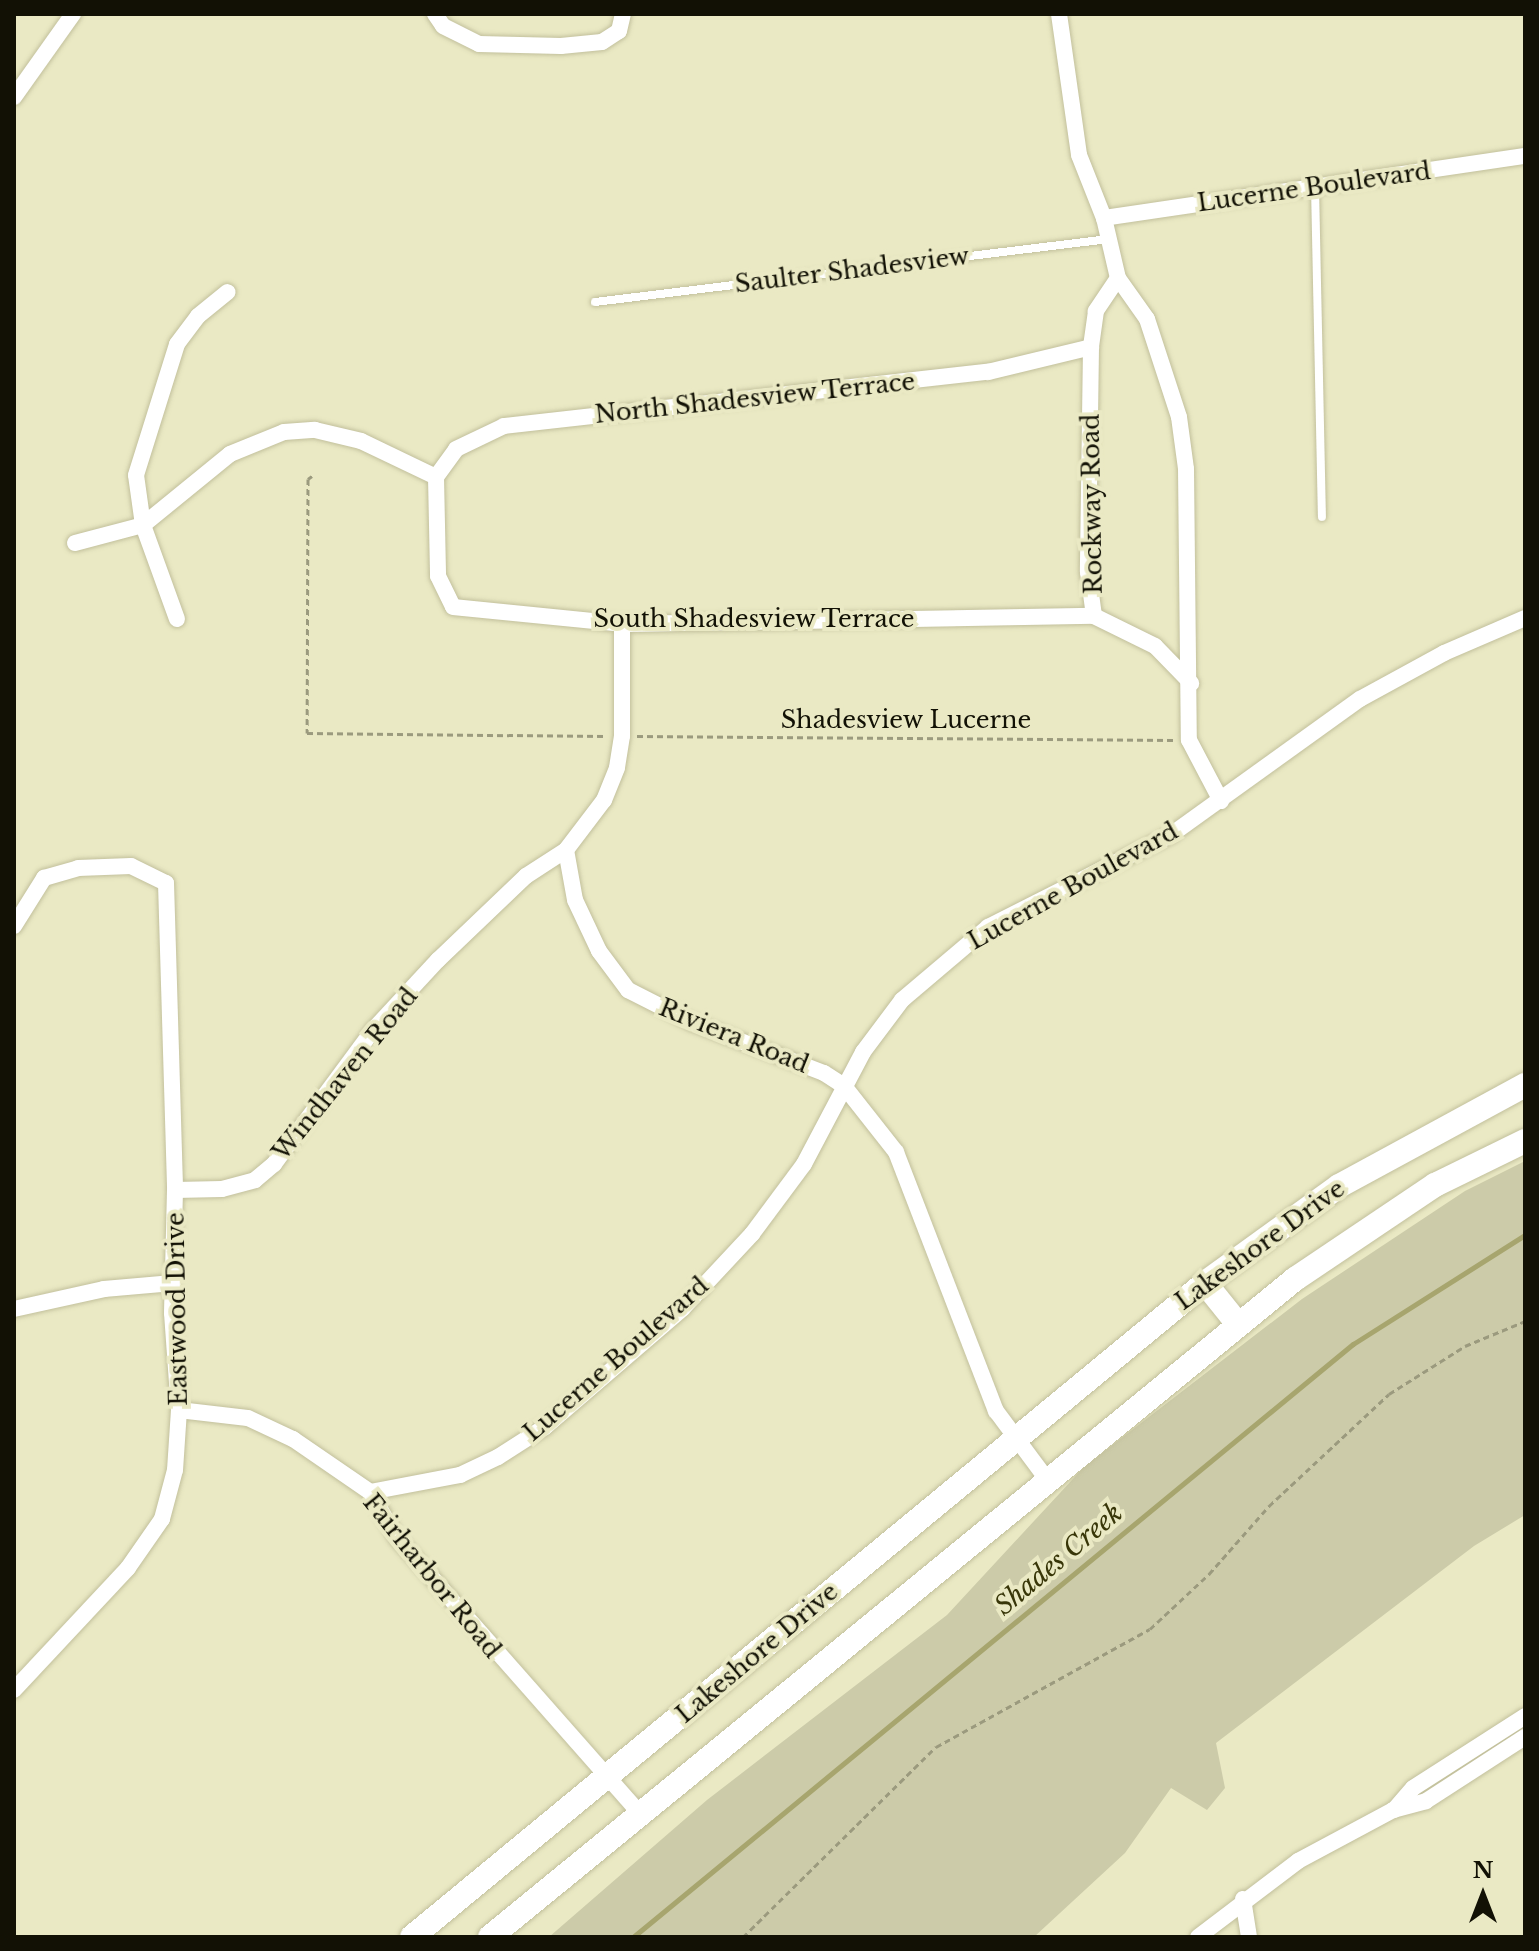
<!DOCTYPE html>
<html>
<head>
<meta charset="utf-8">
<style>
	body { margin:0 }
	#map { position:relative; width:1539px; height:1951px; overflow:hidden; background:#eae9c4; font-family:"Libre Baskerville",serif }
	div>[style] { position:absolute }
	.green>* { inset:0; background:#cccba9 }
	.stream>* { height:5px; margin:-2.5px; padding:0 2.5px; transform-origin:2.5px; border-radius:2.5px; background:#a7a56e }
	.path>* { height:3px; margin-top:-1.5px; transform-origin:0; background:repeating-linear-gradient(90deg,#9b9a7e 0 6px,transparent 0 10px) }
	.roads { filter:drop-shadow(0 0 2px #c2c09c) drop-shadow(0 0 2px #c2c09c) }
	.service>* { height:8px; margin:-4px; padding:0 4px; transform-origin:4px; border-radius:4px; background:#fff }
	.minor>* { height:16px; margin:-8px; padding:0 8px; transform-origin:8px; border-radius:8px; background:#fff }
	.secondary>* { height:24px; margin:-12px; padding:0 12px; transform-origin:12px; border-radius:12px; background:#fff }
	span { translate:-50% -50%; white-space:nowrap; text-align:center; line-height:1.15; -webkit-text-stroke:8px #eae9c4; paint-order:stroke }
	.street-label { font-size:24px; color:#121105 }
	.water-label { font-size:26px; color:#383608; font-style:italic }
	.frame { position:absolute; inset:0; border:16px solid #121105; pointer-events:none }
	.north { position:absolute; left:1443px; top:1855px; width:80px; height:80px; -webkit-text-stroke:6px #eae9c4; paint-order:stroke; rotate:0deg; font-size:22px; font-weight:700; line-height:32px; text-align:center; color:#121105 }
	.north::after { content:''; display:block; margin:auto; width:28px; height:36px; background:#121105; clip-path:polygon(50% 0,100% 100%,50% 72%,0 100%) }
</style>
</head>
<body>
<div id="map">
	<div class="green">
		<i style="clip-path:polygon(1525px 1161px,1525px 1515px,1474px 1546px,1216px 1743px,1225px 1788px,1207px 1810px,1171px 1788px,1125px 1853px,1034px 1937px,549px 1937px,707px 1800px,947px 1615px,1084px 1467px,1302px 1299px,1465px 1191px)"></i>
	</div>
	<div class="stream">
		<i style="left:633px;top:1937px;width:933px;rotate:-39.48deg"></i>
		<i style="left:1353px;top:1344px;width:204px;rotate:-32.4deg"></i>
	</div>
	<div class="path">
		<i style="left:312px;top:476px;width:5px;rotate:143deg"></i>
		<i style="left:308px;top:479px;width:254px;rotate:90.2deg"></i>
		<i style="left:307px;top:733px;width:298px;rotate:0.6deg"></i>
		<i style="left:637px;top:736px;width:536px;rotate:0.43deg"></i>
		<i style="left:743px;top:1937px;width:271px;rotate:-44.6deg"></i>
		<i style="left:936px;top:1747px;width:244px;rotate:-28.9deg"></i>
		<i style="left:1150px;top:1629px;width:81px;rotate:-43deg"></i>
		<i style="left:1209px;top:1574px;width:91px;rotate:-48.6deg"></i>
		<i style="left:1269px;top:1506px;width:164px;rotate:-43deg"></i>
		<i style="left:1389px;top:1394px;width:90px;rotate:-32.3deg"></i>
		<i style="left:1465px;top:1346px;width:65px;rotate:-22.6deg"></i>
	</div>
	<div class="roads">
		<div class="service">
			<i style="left:1315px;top:187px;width:330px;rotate:88.8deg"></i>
			<i style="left:595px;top:302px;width:518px;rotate:-6.99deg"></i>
		</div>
		<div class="minor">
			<i style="left:435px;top:14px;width:14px;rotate:56deg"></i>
			<i style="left:443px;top:26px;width:40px;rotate:26.6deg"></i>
			<i style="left:479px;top:44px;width:82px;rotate:1.4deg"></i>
			<i style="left:561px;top:46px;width:41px;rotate:-5.6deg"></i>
			<i style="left:602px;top:42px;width:20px;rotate:-33deg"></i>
			<i style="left:619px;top:31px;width:17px;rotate:-77deg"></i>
			<i style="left:1059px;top:14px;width:142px;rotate:81.9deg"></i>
			<i style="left:1079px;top:155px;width:68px;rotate:68.4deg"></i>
			<i style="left:1104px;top:218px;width:62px;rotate:76.9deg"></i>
			<i style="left:1118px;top:278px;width:40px;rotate:124deg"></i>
			<i style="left:1096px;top:311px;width:36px;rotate:98deg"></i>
			<i style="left:1091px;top:347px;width:225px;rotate:90.8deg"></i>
			<i style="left:1088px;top:572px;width:44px;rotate:82.2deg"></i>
			<i style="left:14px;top:97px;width:102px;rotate:-54.6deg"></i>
			<i style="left:1104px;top:218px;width:426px;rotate:-8.4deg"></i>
			<i style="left:1118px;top:278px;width:50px;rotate:54.7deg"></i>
			<i style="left:1147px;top:319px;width:103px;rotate:71.9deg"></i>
			<i style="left:1179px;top:417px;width:52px;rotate:82.3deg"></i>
			<i style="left:1186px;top:469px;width:271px;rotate:89.4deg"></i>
			<i style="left:1189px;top:740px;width:69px;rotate:62.3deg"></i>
			<i style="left:436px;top:477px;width:99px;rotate:88.8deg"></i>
			<i style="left:438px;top:576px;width:34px;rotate:64deg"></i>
			<i style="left:453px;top:607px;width:170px;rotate:5.7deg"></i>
			<i style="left:622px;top:624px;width:472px;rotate:-1deg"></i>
			<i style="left:1094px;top:616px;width:68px;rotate:26.2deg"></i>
			<i style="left:1155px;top:646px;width:52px;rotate:45.8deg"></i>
			<i style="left:436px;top:477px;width:34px;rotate:-54deg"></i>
			<i style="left:456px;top:449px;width:53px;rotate:-25.6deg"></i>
			<i style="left:504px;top:426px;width:487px;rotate:-6.4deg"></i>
			<i style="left:988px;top:372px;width:106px;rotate:-13.6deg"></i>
			<i style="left:75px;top:543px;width:70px;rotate:-14.8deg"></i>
			<i style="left:143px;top:525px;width:112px;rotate:-39.2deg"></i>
			<i style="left:230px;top:454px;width:58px;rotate:-22.2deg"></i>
			<i style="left:284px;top:432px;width:31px;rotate:-4deg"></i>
			<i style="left:315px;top:430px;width:47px;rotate:13.4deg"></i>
			<i style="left:361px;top:441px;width:83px;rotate:25.6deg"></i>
			<i style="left:177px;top:619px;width:100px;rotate:-109.9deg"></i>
			<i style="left:143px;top:525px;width:50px;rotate:-98deg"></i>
			<i style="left:136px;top:475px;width:137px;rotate:-72.6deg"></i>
			<i style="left:177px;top:344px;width:35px;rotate:-53deg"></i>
			<i style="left:198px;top:316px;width:38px;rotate:-39deg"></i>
			<i style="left:622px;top:624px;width:112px;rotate:90deg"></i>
			<i style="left:622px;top:736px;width:32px;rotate:99deg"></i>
			<i style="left:617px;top:768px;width:35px;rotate:112deg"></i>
			<i style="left:604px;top:800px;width:63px;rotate:127.2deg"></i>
			<i style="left:566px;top:850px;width:51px;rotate:79.8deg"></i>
			<i style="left:575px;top:900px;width:56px;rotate:64.8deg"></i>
			<i style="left:599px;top:951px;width:49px;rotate:53.4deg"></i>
			<i style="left:628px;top:990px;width:71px;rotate:26.9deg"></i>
			<i style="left:691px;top:1022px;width:142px;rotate:21deg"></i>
			<i style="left:824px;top:1073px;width:24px;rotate:33deg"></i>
			<i style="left:844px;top:1086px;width:84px;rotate:51.8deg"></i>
			<i style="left:896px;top:1152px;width:278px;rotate:68.9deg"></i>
			<i style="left:996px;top:1411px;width:84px;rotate:53.3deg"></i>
			<i style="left:14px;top:926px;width:57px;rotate:-58deg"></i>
			<i style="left:44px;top:878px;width:35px;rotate:-16deg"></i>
			<i style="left:78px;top:868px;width:53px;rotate:-2.2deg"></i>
			<i style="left:131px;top:866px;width:39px;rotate:26deg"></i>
			<i style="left:166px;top:883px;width:307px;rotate:88.3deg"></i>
			<i style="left:175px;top:1190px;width:123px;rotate:91.4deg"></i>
			<i style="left:172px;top:1313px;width:97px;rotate:85.9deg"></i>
			<i style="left:179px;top:1410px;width:60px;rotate:93.8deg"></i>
			<i style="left:175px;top:1470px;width:51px;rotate:104.9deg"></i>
			<i style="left:162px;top:1519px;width:60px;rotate:124.8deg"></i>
			<i style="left:128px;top:1568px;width:167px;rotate:133.1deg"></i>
			<i style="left:175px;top:1190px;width:47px;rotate:-1.2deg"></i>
			<i style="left:222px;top:1189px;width:34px;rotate:-15deg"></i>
			<i style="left:255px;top:1180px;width:25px;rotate:-40deg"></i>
			<i style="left:274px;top:1164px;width:168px;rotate:-53.5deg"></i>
			<i style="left:374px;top:1029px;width:94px;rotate:-47.2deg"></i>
			<i style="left:438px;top:960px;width:122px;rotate:-43.7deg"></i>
			<i style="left:526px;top:876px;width:48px;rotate:-33deg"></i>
			<i style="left:14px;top:1309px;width:92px;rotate:-12.5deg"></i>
			<i style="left:104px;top:1289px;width:69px;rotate:-5deg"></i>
			<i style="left:179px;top:1410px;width:69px;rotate:6.6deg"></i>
			<i style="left:248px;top:1418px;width:50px;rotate:25deg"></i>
			<i style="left:293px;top:1439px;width:93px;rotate:34.5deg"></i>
			<i style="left:370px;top:1492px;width:53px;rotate:59.6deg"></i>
			<i style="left:397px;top:1538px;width:368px;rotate:48.6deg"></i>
			<i style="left:370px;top:1492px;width:92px;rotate:-10.7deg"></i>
			<i style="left:460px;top:1475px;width:42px;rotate:-25.3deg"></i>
			<i style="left:498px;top:1457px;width:56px;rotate:-32.6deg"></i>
			<i style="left:545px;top:1427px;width:181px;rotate:-40.7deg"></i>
			<i style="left:682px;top:1309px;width:103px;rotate:-47deg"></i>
			<i style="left:752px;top:1234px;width:87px;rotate:-53.4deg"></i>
			<i style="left:804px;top:1164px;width:127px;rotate:-62.2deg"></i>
			<i style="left:863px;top:1052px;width:65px;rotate:-53.1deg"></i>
			<i style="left:902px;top:1000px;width:113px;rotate:-40.3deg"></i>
			<i style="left:988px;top:927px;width:206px;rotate:-26.8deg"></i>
			<i style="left:1172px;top:834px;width:231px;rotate:-35.7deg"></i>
			<i style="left:1360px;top:699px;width:96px;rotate:-28.7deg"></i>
			<i style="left:1444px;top:653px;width:88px;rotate:-23.4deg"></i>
			<i style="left:1394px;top:1810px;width:29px;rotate:-49deg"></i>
			<i style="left:1413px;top:1788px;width:133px;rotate:-32.7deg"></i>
			<i style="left:1243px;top:1899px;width:38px;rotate:81deg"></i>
			<i style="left:1198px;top:1937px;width:126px;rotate:-37.2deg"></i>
			<i style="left:1298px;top:1861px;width:108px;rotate:-28.2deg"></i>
			<i style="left:1393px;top:1810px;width:34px;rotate:-15deg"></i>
			<i style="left:1426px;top:1801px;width:118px;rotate:-32.9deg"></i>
		</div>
		<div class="secondary">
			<i style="left:1205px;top:1283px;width:53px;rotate:51.2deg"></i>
			<i style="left:412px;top:1937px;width:1028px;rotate:-39.51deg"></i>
			<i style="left:1205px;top:1283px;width:165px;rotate:-35.9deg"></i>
			<i style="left:1339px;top:1186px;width:212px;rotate:-28.5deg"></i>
			<i style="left:490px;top:1937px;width:1040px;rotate:-39.26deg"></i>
			<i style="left:1295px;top:1279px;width:169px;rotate:-33.9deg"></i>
			<i style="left:1435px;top:1185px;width:100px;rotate:-26.1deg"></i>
		</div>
	</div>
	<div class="street-label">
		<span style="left:1314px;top:187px;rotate:-8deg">Lucerne Boulevard</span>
		<span style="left:852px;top:270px;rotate:-7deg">Saulter Shadesview</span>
		<span style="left:755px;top:398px;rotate:-6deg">North Shadesview Terrace</span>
		<span style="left:1092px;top:504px;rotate:-91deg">Rockway Road</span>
		<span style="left:754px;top:619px">South Shadesview Terrace</span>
		<span style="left:906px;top:720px">Shadesview Lucerne</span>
		<span style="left:1073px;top:886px;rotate:-29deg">Lucerne Boulevard</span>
		<span style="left:734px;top:1036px;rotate:22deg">Riviera Road</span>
		<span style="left:345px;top:1074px;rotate:-51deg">Windhaven Road</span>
		<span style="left:1260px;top:1245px;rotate:-36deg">Lakeshore Drive</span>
		<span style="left:177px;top:1309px;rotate:-91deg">Eastwood Drive</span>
		<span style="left:616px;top:1359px;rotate:-41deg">Lucerne Boulevard</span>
		<span style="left:432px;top:1576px;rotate:51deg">Fairharbor Road</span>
		<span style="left:757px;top:1653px;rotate:-40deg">Lakeshore Drive</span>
	</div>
	<div class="water-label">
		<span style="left:1059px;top:1560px;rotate:-40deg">Shades Creek</span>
	</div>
	<div class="frame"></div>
	<div class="north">N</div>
</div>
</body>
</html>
